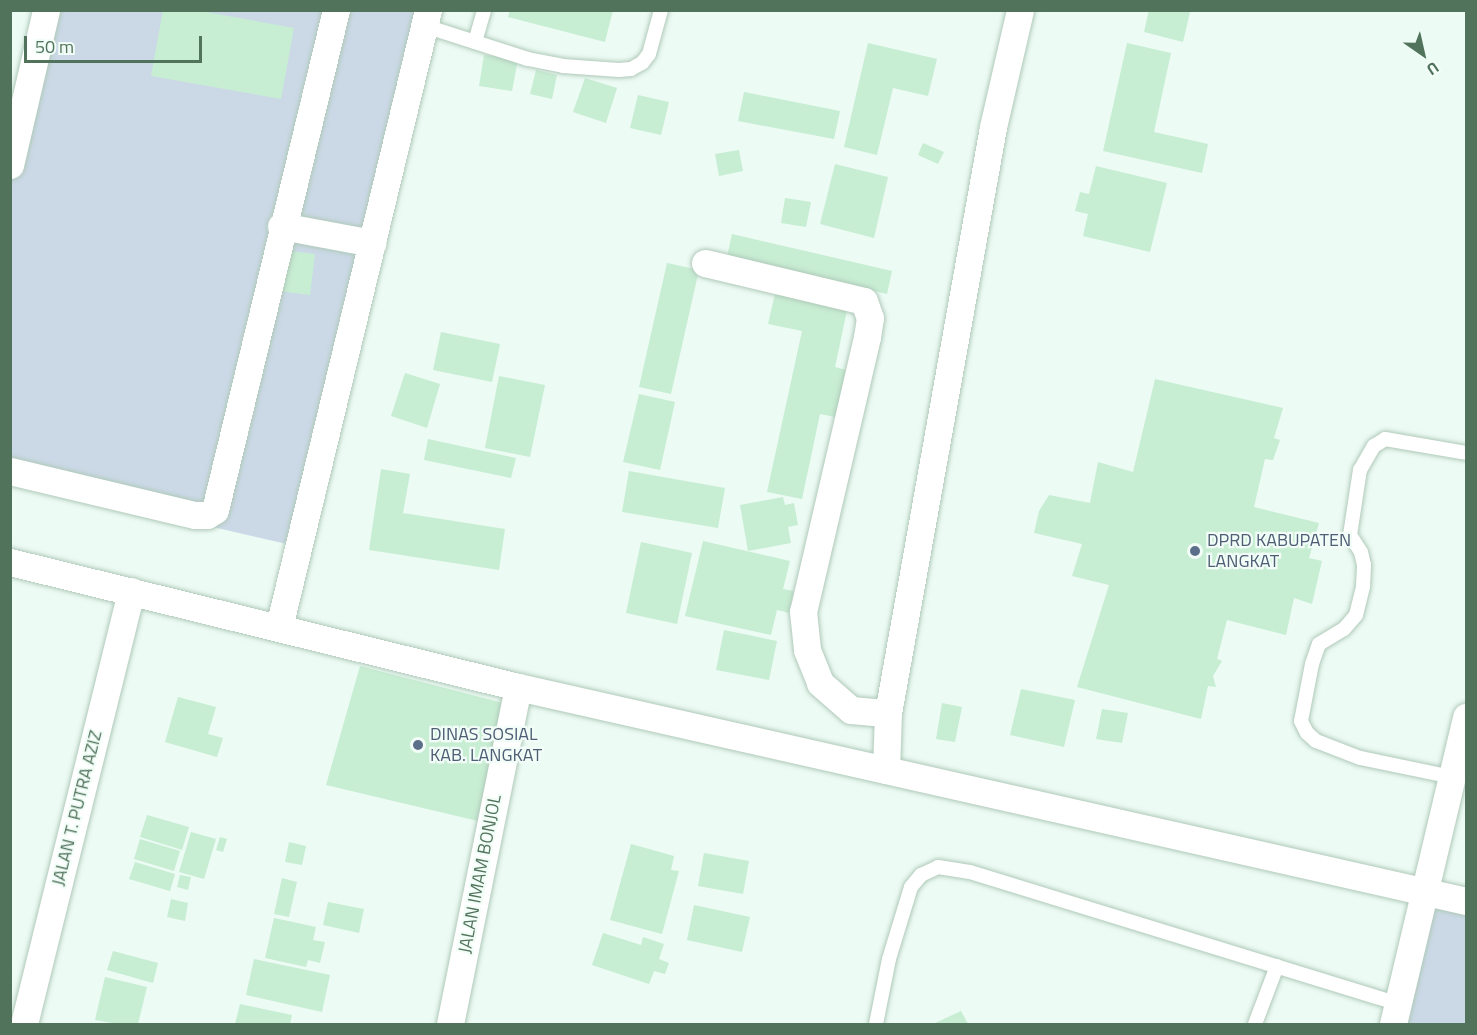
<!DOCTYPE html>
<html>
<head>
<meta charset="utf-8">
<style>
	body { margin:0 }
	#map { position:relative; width:1477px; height:1035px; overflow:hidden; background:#ecfbf4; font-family:"Titillium Web",sans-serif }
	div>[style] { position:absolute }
	.green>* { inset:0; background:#cbd9e7 }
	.building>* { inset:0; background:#c7edd3 }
	.roads { filter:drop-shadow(0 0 2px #b0c9b9) drop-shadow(0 0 2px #b0c9b9) }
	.lane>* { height:14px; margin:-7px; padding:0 7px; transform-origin:7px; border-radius:7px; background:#fff }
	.street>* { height:27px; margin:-13.5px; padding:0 13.5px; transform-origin:13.5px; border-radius:13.5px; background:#fff }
	.dots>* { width:16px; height:16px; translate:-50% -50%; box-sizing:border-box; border:3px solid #f2fdf8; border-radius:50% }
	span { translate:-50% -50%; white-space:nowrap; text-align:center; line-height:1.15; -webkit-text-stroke:4.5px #f2fdf8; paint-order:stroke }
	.service-label { font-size:18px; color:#4e5e75 }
	.left { translate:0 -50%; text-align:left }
	.street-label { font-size:18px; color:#51735b }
	.frame { position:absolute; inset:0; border:12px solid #51735b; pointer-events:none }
	.north { position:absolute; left:1393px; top:24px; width:60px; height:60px; -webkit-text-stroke:4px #f2fdf8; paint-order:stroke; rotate:146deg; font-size:16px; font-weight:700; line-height:24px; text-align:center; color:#51735b }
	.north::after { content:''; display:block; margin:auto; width:21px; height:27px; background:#51735b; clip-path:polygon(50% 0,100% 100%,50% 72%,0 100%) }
	.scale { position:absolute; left:24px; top:36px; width:178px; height:27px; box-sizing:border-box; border:3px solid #51735b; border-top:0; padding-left:8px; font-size:18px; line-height:21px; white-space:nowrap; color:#51735b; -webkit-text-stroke:4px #f2fdf8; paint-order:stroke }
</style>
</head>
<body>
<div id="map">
	<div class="green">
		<i style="clip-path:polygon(35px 11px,419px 11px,291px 545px,11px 480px,10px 120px)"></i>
		<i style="clip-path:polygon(1429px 898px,1466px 907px,1466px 1024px,1399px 1024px)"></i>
	</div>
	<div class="building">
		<i style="clip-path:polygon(163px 10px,195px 10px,294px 28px,281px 99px,151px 76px)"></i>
		<i style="clip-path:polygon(510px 10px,613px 10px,605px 42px,508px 17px)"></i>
		<i style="clip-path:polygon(1149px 10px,1190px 12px,1183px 42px,1144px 32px)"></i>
		<i style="clip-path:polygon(868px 43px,937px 59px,928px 96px,893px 88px,877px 155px,844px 147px)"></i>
		<i style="clip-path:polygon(1127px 43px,1171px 53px,1154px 132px,1208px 144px,1202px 173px,1103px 151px)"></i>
		<i style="clip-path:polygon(484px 55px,518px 59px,512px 91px,479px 86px)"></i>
		<i style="clip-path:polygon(536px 70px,557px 75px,552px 99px,530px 94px)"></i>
		<i style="clip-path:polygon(585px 78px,617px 88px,606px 123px,573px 112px)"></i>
		<i style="clip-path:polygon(744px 92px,840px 111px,834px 139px,738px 121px)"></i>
		<i style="clip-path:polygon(638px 95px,669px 102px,661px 135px,630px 128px)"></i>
		<i style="clip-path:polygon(923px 143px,944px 152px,938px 164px,918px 155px)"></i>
		<i style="clip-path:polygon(739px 150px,743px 171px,719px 176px,715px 154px)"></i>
		<i style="clip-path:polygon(835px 164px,888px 177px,874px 238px,820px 224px)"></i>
		<i style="clip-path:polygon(1096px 166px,1167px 183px,1150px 252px,1083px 236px,1088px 214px,1075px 211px,1080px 192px,1089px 194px)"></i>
		<i style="clip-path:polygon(785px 198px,811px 202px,806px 227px,781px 223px)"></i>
		<i style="clip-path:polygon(732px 234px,892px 271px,887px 294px,727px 257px)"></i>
		<i style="clip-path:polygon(283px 250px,315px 254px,310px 295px,278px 291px)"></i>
		<i style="clip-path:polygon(667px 263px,699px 270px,671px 394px,639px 387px)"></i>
		<i style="clip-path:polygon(777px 285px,849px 301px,835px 367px,850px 371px,840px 418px,820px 414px,802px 499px,767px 492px,802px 331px,768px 324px)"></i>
		<i style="clip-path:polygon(441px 332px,500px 344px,492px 382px,433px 370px)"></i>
		<i style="clip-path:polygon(405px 373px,440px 384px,427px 428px,391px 416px)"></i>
		<i style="clip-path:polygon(499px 376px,545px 385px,530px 457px,485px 448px)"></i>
		<i style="clip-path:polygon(1155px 379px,1283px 408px,1274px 438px,1280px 440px,1273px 460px,1265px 459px,1254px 507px,1319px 523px,1309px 558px,1322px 561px,1312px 604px,1294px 598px,1286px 635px,1227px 620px,1217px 659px,1222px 661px,1213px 676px,1216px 687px,1208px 686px,1201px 719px,1077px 687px,1109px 585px,1072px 576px,1082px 544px,1034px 533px,1039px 511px,1049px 495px,1090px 503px,1098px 462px,1133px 472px)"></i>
		<i style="clip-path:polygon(639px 394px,675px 402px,660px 470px,623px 462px)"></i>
		<i style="clip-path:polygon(428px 439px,516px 458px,511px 478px,424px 460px)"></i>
		<i style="clip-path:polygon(381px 469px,410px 474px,403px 513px,505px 529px,499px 570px,369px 550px)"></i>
		<i style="clip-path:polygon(629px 471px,725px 488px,718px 528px,622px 512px)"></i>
		<i style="clip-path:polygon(783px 497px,785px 505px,794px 503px,798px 525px,788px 527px,791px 543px,748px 551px,740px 505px)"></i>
		<i style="clip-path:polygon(703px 541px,790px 561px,783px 589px,794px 591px,789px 613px,777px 610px,771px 635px,685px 616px)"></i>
		<i style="clip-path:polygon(641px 542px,692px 553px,677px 624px,626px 613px)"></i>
		<i style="clip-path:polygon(724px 630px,777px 641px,769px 680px,716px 670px)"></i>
		<i style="clip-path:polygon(360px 666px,507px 704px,482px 822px,326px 785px)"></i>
		<i style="clip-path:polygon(1021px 689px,1075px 700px,1064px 747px,1010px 735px)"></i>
		<i style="clip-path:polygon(178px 697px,216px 707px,208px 734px,223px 738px,217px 757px,165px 742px)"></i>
		<i style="clip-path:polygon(942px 703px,962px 707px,955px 742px,936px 739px)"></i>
		<i style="clip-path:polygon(1102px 709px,1128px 713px,1122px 743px,1096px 739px)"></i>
		<i style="clip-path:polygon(147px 815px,189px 827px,182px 850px,140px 837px)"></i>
		<i style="clip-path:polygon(191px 832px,216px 839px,204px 879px,179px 872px)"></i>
		<i style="clip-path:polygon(220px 837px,227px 839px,223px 852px,216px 850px)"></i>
		<i style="clip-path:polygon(140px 839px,180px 851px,174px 871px,134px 859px)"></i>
		<i style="clip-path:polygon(289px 842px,306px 846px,302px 865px,285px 862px)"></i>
		<i style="clip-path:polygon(631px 844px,674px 856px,671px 870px,679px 871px,662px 934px,610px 920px)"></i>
		<i style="clip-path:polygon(704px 853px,749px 861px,743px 894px,698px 886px)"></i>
		<i style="clip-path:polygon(135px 862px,175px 874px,170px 891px,129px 879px)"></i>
		<i style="clip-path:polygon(180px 875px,191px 877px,188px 890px,177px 887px)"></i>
		<i style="clip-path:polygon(282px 878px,297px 882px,289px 917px,274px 914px)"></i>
		<i style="clip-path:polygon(171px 899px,188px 903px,185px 921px,167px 917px)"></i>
		<i style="clip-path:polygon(328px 902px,364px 909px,359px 933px,323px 925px)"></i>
		<i style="clip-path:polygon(694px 905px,750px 917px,742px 952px,687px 940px)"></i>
		<i style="clip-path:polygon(274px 918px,316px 927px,313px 940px,325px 942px,320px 963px,308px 960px,306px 967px,265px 958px)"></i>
		<i style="clip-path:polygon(603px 933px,641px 945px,643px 937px,664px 944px,659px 959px,669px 963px,665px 974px,654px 971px,649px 984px,592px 965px)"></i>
		<i style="clip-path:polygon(113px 951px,158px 963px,153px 983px,107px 970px)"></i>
		<i style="clip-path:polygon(254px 959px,330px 975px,322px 1012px,246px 995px)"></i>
		<i style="clip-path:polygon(105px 977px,147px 987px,138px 1024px,118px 1024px,95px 1020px)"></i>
		<i style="clip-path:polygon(240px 1004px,292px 1015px,290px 1024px,235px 1024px)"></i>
		<i style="clip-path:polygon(961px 1011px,968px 1024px,933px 1024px)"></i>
	</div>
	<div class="roads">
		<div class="lane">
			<i style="left:425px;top:26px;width:108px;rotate:17.8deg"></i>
			<i style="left:528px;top:59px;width:36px;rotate:11deg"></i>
			<i style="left:563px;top:66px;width:56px;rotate:4.1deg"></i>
			<i style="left:619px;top:70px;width:12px;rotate:-5deg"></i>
			<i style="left:631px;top:69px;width:13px;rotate:-29deg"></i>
			<i style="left:642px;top:63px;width:11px;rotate:-52deg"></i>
			<i style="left:649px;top:54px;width:46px;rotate:-74.7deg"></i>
			<i style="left:475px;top:42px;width:33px;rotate:-74deg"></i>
			<i style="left:1452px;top:777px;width:94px;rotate:-168.3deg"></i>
			<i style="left:1360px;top:758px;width:47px;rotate:-158.9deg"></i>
			<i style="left:1316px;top:741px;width:12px;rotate:-138deg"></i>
			<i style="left:1307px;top:733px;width:13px;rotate:-117deg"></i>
			<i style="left:1301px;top:721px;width:58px;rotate:-79.1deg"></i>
			<i style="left:1312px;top:664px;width:21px;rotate:-71deg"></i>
			<i style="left:1319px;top:644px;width:29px;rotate:-31deg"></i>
			<i style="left:1344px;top:629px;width:18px;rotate:-49deg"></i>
			<i style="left:1356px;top:615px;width:30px;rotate:-76deg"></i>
			<i style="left:1363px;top:586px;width:21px;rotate:-87deg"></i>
			<i style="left:1364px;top:565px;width:13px;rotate:-103deg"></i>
			<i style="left:1361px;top:552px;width:20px;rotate:-123deg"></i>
			<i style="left:1350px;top:535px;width:66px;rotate:-81.3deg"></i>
			<i style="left:1360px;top:470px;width:28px;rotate:-60deg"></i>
			<i style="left:1374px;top:446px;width:13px;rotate:-32deg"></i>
			<i style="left:1385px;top:439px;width:82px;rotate:9.8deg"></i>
			<i style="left:876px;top:1024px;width:66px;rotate:-78.7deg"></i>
			<i style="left:889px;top:959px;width:75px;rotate:-73deg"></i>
			<i style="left:911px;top:887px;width:16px;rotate:-50deg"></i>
			<i style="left:921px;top:875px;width:19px;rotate:-25deg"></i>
			<i style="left:938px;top:867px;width:32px;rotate:9deg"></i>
			<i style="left:970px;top:872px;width:448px;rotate:17.1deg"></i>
			<i style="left:1255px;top:1024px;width:62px;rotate:-69.2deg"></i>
		</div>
		<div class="street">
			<i style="left:10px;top:165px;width:159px;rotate:-76.9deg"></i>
			<i style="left:281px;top:226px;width:93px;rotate:10.6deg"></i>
			<i style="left:705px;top:263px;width:163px;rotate:13.4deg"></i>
			<i style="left:864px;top:301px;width:18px;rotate:71deg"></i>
			<i style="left:870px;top:318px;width:19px;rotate:99deg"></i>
			<i style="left:867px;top:337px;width:281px;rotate:103.1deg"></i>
			<i style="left:803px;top:611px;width:39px;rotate:84deg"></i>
			<i style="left:807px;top:650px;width:35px;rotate:68deg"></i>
			<i style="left:820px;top:683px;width:41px;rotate:41.1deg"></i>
			<i style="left:851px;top:710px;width:37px;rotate:5deg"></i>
			<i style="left:10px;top:471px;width:190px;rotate:13.4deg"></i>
			<i style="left:195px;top:515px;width:12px"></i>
			<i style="left:207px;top:515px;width:9px;rotate:-32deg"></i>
			<i style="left:215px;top:510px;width:514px;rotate:-76.4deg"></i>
			<i style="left:10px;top:562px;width:523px;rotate:13.82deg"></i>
			<i style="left:518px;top:687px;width:972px;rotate:12.72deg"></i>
			<i style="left:279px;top:627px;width:635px;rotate:-76.42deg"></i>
			<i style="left:886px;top:770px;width:57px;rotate:-88deg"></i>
			<i style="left:888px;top:713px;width:595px;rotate:-79.84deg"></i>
			<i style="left:993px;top:127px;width:120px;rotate:-77deg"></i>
			<i style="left:24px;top:1024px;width:446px;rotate:-76.1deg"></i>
			<i style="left:450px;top:1024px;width:344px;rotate:-78.6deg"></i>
			<i style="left:1393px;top:1024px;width:316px;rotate:-76.6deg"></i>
		</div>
	</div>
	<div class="dots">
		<i style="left:1195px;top:551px;background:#5c6f8a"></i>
		<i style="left:418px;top:745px;background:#5c6f8a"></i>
	</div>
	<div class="service-label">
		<span class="left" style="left:1207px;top:551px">DPRD KABUPATEN<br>LANGKAT</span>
		<span class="left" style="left:430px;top:745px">DINAS SOSIAL<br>KAB. LANGKAT</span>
	</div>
	<div class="street-label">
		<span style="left:77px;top:808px;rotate:-76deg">JALAN T. PUTRA AZIZ</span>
		<span style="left:480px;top:874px;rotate:-79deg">JALAN IMAM BONJOL</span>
	</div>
	<div class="frame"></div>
	<div class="north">U</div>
	<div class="scale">50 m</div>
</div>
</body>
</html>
